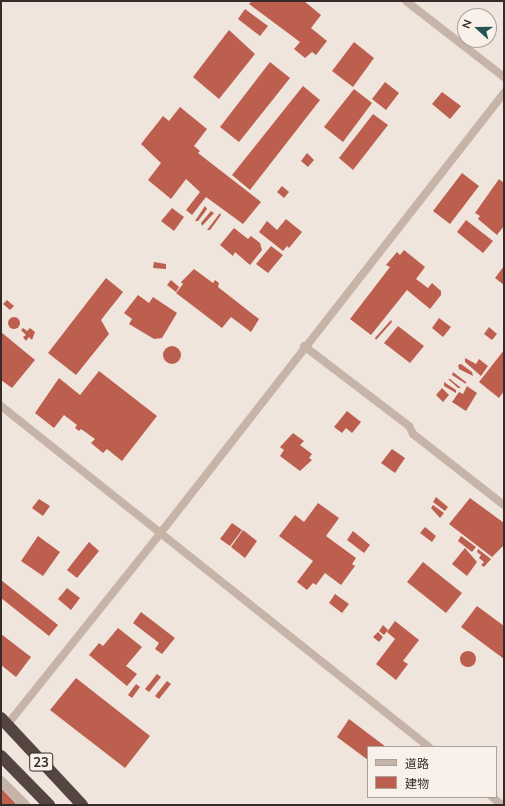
<!DOCTYPE html>
<html>
<head>
<meta charset="utf-8">
<style>
	body { margin:0 }
	#map { position:relative; width:505px; height:806px; overflow:hidden; background:#f0e5dd; font-family:Mulish,"Noto Sans JP",sans-serif }
	div>[style] { position:absolute }
	.building>* { inset:0; background:#bd5f4e }
	.round { border-radius:50% }
	.lane>* { height:8px; margin:-4px; padding:0 4px; transform-origin:4px; border-radius:4px; background:#c7b4a9 }
	.street>* { height:10px; margin:-5px; padding:0 5px; transform-origin:5px; border-radius:5px; background:#c7b4a9 }
	.highway>* { height:12px; margin:-6px; padding:0 6px; transform-origin:6px; border-radius:6px; background:#554540 }
	span { translate:-50% -50%; white-space:nowrap; text-align:center; line-height:1.15; -webkit-text-stroke:3.5px #f8f0e9; paint-order:stroke }
	.shield-label span { padding:1px 3px; background:#f8f0e9; border:1px solid; border-radius:3px; -webkit-text-stroke-width:0 }
	.shield-label { font-size:13px; color:#352b29; font-weight:700 }
	.frame { position:absolute; inset:0; border:2px solid #352b29; pointer-events:none }
	.legend { position:absolute; left:367px; top:746px; width:130px; height:52px; box-sizing:border-box; background:#f8f0e9; border:1px solid #aaa19c; margin:0; padding:5px 7px; list-style:none; font-size:12px; color:#352b29 }
	.legend li { display:flex; align-items:center; gap:8px; height:20px }
	.legend b { width:20px; border:1px solid #aaa19c }
	.north { position:absolute; left:457px; top:8px; width:40px; height:40px; box-sizing:border-box; background:#f8f0e9; border:1px solid #aaa19c; border-radius:50%; rotate:291deg; font-size:11px; font-weight:700; line-height:16px; text-align:center; color:#352b29 }
	.north::after { content:''; display:block; margin:auto; width:14px; height:18px; background:#215453; clip-path:polygon(50% 0,100% 100%,50% 72%,0 100%) }
</style>
</head>
<body>
<div id="map">
	<div class="building">
		<i style="clip-path:polygon(252px 1px,304px 1px,321px 15px,311px 28px,327px 41px,316px 55px,312px 52px,305px 58px,294px 49px,300px 42px,249px 4px)"></i>
		<i style="clip-path:polygon(245px 9px,268px 26px,260px 36px,238px 19px)"></i>
		<i style="clip-path:polygon(229px 30px,255px 54px,219px 99px,193px 77px)"></i>
		<i style="clip-path:polygon(354px 42px,374px 58px,353px 87px,332px 71px)"></i>
		<i style="clip-path:polygon(270px 62px,290px 78px,239px 142px,220px 127px)"></i>
		<i style="clip-path:polygon(385px 82px,399px 93px,386px 110px,372px 99px)"></i>
		<i style="clip-path:polygon(303px 86px,320px 100px,250px 190px,232px 175px)"></i>
		<i style="clip-path:polygon(354px 89px,372px 103px,343px 142px,324px 127px)"></i>
		<i style="clip-path:polygon(442px 92px,461px 106px,450px 119px,432px 104px)"></i>
		<i style="clip-path:polygon(180px 107px,207px 129px,194px 146px,200px 151px,198px 153px,261px 202px,243px 224px,206px 197px,192px 215px,186px 210px,200px 192px,186px 179px,171px 199px,148px 180px,161px 163px,141px 144px,163px 116px,169px 121px)"></i>
		<i style="clip-path:polygon(373px 114px,388px 125px,353px 170px,339px 158px)"></i>
		<i style="clip-path:polygon(307px 153px,314px 160px,308px 167px,301px 161px)"></i>
		<i style="clip-path:polygon(462px 173px,479px 186px,450px 224px,433px 211px)"></i>
		<i style="clip-path:polygon(499px 179px,504px 183px,504px 226px,497px 235px,478px 219px,480px 216px,475px 213px)"></i>
		<i style="clip-path:polygon(282px 186px,289px 192px,284px 198px,277px 192px)"></i>
		<i style="clip-path:polygon(205px 206px,207px 209px,198px 221px,195px 221px)"></i>
		<i style="clip-path:polygon(172px 208px,184px 217px,174px 231px,161px 221px)"></i>
		<i style="clip-path:polygon(211px 211px,214px 213px,202px 226px,201px 223px)"></i>
		<i style="clip-path:polygon(220px 213px,221px 215px,210px 230px,207px 230px)"></i>
		<i style="clip-path:polygon(286px 219px,302px 232px,289px 248px,287px 246px,283px 251px,259px 232px,267px 221px,277px 230px)"></i>
		<i style="clip-path:polygon(466px 220px,493px 241px,483px 253px,457px 232px)"></i>
		<i style="clip-path:polygon(234px 228px,248px 239px,251px 236px,260px 243px,262px 250px,250px 265px,235px 252px,233px 256px,220px 245px)"></i>
		<i style="clip-path:polygon(271px 246px,283px 255px,268px 273px,256px 264px)"></i>
		<i style="clip-path:polygon(404px 250px,425px 267px,416px 279px,428px 288px,432px 283px,441px 291px,441px 295px,430px 309px,407px 290px,371px 335px,350px 319px,390px 267px,386px 265px,397px 252px,400px 255px)"></i>
		<i style="clip-path:polygon(154px 262px,166px 264px,166px 269px,153px 268px)"></i>
		<i style="clip-path:polygon(504px 266px,504px 285px,495px 278px)"></i>
		<i style="clip-path:polygon(194px 269px,213px 283px,215px 280px,219px 283px,218px 287px,259px 319px,251px 332px,231px 317px,222px 328px,176px 293px,183px 284px,181px 282px)"></i>
		<i style="clip-path:polygon(106px 278px,123px 292px,101px 320px,109px 334px,76px 375px,48px 353px)"></i>
		<i style="clip-path:polygon(171px 280px,179px 287px,176px 292px,167px 285px)"></i>
		<i style="clip-path:polygon(138px 295px,149px 303px,153px 297px,177px 313px,162px 338px,154px 339px,129px 324px,132px 319px,124px 313px)"></i>
		<i style="clip-path:polygon(7px 300px,14px 306px,10px 310px,3px 304px)"></i>
		<i class="round" style="left:8px;top:317px;width:12px;height:12px"></i>
		<i style="clip-path:polygon(439px 318px,451px 327px,443px 337px,432px 328px)"></i>
		<i style="clip-path:polygon(391px 320px,392px 322px,376px 340px,375px 338px)"></i>
		<i style="clip-path:polygon(398px 326px,424px 346px,410px 363px,384px 343px)"></i>
		<i style="clip-path:polygon(489px 327px,497px 334px,492px 340px,484px 334px)"></i>
		<i style="clip-path:polygon(23px 328px,27px 331px,30px 328px,35px 332px,32px 340px,29px 337px,26px 341px,23px 337px,26px 335px,21px 330px)"></i>
		<i style="clip-path:polygon(1px 332px,35px 360px,12px 388px,1px 380px)"></i>
		<i class="round" style="left:163px;top:346px;width:18px;height:18px"></i>
		<i style="clip-path:polygon(504px 350px,504px 391px,499px 398px,479px 382px)"></i>
		<i style="clip-path:polygon(465px 358px,476px 364px,479px 359px,488px 366px,481px 376px,465px 362px)"></i>
		<i style="clip-path:polygon(461px 364px,472px 372px,473px 376px,459px 369px,458px 365px)"></i>
		<i style="clip-path:polygon(99px 371px,157px 416px,122px 461px,107px 449px,103px 453px,91px 443px,95px 439px,81px 429px,79px 431px,75px 428px,77px 425px,64px 415px,54px 428px,35px 413px,59px 378px,80px 395px)"></i>
		<i style="clip-path:polygon(453px 372px,466px 382px,466px 384px,452px 375px)"></i>
		<i style="clip-path:polygon(448px 379px,450px 379px,461px 388px,458px 388px)"></i>
		<i style="clip-path:polygon(444px 382px,456px 390px,456px 393px,444px 386px)"></i>
		<i style="clip-path:polygon(467px 386px,477px 393px,466px 411px,452px 402px,459px 392px,463px 394px)"></i>
		<i style="clip-path:polygon(442px 388px,449px 395px,443px 402px,436px 395px)"></i>
		<i style="clip-path:polygon(347px 411px,361px 422px,352px 433px,346px 428px,342px 433px,334px 427px)"></i>
		<i style="clip-path:polygon(293px 433px,304px 441px,300px 445px,312px 454px,309px 458px,312px 460px,300px 471px,280px 456px,284px 450px,280px 447px)"></i>
		<i style="clip-path:polygon(392px 449px,405px 458px,395px 473px,381px 463px)"></i>
		<i style="clip-path:polygon(436px 497px,448px 507px,445px 511px,433px 502px)"></i>
		<i style="clip-path:polygon(470px 498px,504px 523px,504px 545px,492px 557px,449px 524px)"></i>
		<i style="clip-path:polygon(39px 499px,50px 506px,43px 516px,32px 508px)"></i>
		<i style="clip-path:polygon(318px 503px,339px 518px,326px 536px,356px 558px,352px 564px,355px 566px,341px 585px,325px 573px,316px 585px,313px 583px,307px 590px,297px 582px,313px 561px,279px 536px,295px 515px,304px 522px)"></i>
		<i style="clip-path:polygon(433px 505px,444px 513px,440px 518px,431px 508px)"></i>
		<i style="clip-path:polygon(232px 523px,242px 530px,230px 546px,220px 539px)"></i>
		<i style="clip-path:polygon(425px 527px,436px 536px,432px 542px,420px 533px)"></i>
		<i style="clip-path:polygon(243px 530px,257px 541px,245px 558px,231px 547px)"></i>
		<i style="clip-path:polygon(353px 531px,370px 545px,364px 553px,347px 540px)"></i>
		<i style="clip-path:polygon(38px 536px,60px 552px,43px 576px,21px 561px)"></i>
		<i style="clip-path:polygon(461px 536px,476px 547px,472px 552px,458px 541px)"></i>
		<i style="clip-path:polygon(89px 542px,99px 551px,77px 578px,67px 570px)"></i>
		<i style="clip-path:polygon(465px 548px,477px 562px,467px 576px,452px 564px)"></i>
		<i style="clip-path:polygon(478px 549px,491px 559px,484px 567px,481px 565px,484px 562px,479px 558px,481px 555px,477px 552px)"></i>
		<i style="clip-path:polygon(423px 562px,462px 593px,446px 613px,407px 582px)"></i>
		<i style="clip-path:polygon(1px 580px,58px 625px,49px 636px,1px 598px)"></i>
		<i style="clip-path:polygon(67px 588px,80px 598px,71px 610px,58px 599px)"></i>
		<i style="clip-path:polygon(335px 594px,349px 604px,342px 613px,329px 603px)"></i>
		<i style="clip-path:polygon(477px 606px,504px 626px,504px 659px,461px 627px)"></i>
		<i style="clip-path:polygon(141px 612px,175px 638px,162px 654px,155px 649px,159px 643px,133px 623px)"></i>
		<i style="clip-path:polygon(395px 621px,419px 640px,403px 661px,408px 664px,396px 680px,376px 664px,395px 639px,387px 632px)"></i>
		<i style="clip-path:polygon(383px 625px,388px 630px,384px 635px,379px 631px)"></i>
		<i style="clip-path:polygon(118px 628px,142px 647px,126px 666px,137px 674px,127px 686px,89px 655px,99px 643px,103px 646px)"></i>
		<i style="clip-path:polygon(378px 632px,383px 637px,379px 642px,373px 637px)"></i>
		<i style="clip-path:polygon(1px 634px,31px 657px,16px 677px,1px 665px)"></i>
		<i class="round" style="left:460px;top:651px;width:16px;height:16px"></i>
		<i style="clip-path:polygon(157px 674px,161px 677px,149px 692px,145px 689px)"></i>
		<i style="clip-path:polygon(76px 678px,150px 736px,125px 768px,50px 710px)"></i>
		<i style="clip-path:polygon(167px 681px,171px 684px,159px 699px,155px 696px)"></i>
		<i style="clip-path:polygon(136px 684px,140px 687px,132px 698px,128px 695px)"></i>
		<i style="clip-path:polygon(349px 719px,386px 747px,368px 747px,368px 760px,337px 737px)"></i>
		<i style="clip-path:polygon(1px 788px,17px 805px,1px 805px)"></i>
	</div>
	<div class="lane">
		<i style="left:406px;top:1px;width:124px;rotate:37.8deg"></i>
		<i style="left:304px;top:346px;width:132px;rotate:37.3deg"></i>
		<i style="left:409px;top:426px;width:9px;rotate:63deg"></i>
		<i style="left:413px;top:434px;width:115px;rotate:38deg"></i>
		<i style="left:1px;top:406px;width:547px;rotate:38.55deg"></i>
		<i style="left:7px;top:725px;width:243px;rotate:-51.3deg"></i>
		<i style="left:159px;top:535px;width:561px;rotate:-52.03deg"></i>
		<i style="left:492px;top:797px;width:13px;rotate:39deg"></i>
	</div>
	<div class="street">
		<i style="left:1px;top:781px;width:34px;rotate:45deg"></i>
	</div>
	<div class="highway">
		<i style="left:1px;top:718px;width:119px;rotate:47deg"></i>
		<i style="left:1px;top:756px;width:69px;rotate:45.6deg"></i>
	</div>
	<div class="shield-label">
		<span style="left:41px;top:762px">23</span>
	</div>
	<div class="frame"></div>
	<ul class="legend">
	<li><b style="height:5px;background:#c7b4a9"></b>道路</li>
	<li><b style="height:11px;background:#bd5f4e"></b>建物</li>
	</ul>
	<div class="north">N</div>
</div>
</body>
</html>
